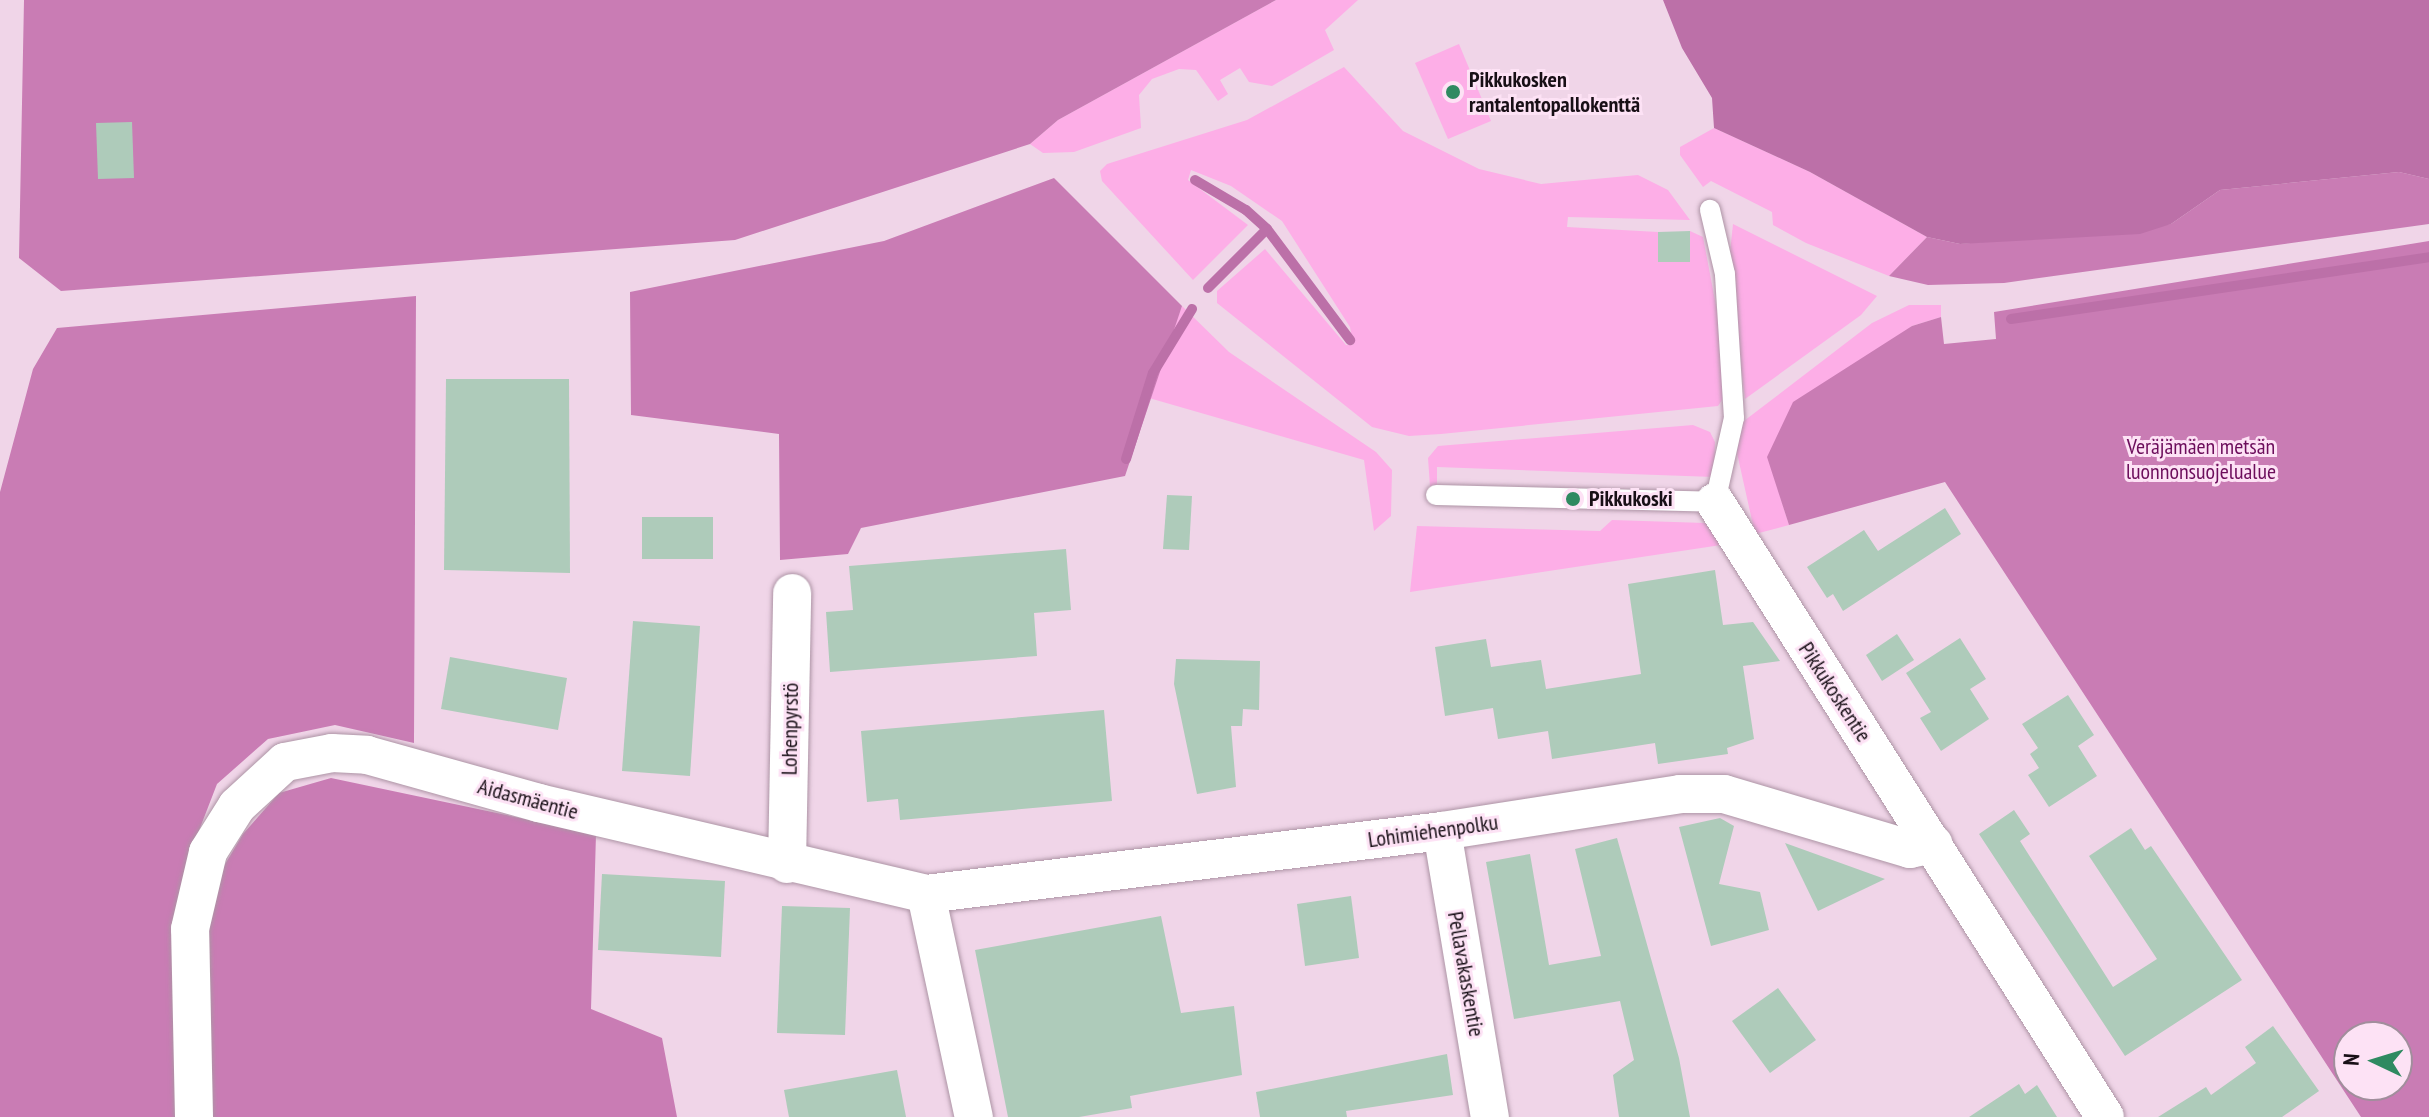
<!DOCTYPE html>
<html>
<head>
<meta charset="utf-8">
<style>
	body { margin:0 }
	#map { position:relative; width:2429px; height:1117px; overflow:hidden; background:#f0d5e8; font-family:"PT Sans Narrow",sans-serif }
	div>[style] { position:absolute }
	.green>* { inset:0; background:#fdaee7 }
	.forest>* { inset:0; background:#c97cb4 }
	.water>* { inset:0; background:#bc70a8 }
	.stream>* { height:10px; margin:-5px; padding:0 5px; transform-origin:5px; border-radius:5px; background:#bc70a8 }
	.building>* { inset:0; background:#aecbba }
	.roads { filter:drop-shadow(0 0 2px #ad94a5) drop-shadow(0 0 2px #ad94a5) }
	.lane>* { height:20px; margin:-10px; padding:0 10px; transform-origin:10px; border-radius:10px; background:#fff }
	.street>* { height:38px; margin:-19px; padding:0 19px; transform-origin:19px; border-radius:19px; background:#fff }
	.dots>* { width:22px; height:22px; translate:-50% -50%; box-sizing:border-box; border:4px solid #fde2f5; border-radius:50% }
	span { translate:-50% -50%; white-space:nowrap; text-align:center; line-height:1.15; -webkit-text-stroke:6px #fde2f5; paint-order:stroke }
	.poi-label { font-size:22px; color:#180f16; font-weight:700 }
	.left { translate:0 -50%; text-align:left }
	.park-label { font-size:22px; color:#6c0d5b }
	.street-label { font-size:22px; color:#180f16 }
	.north { position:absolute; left:2333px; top:1021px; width:80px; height:80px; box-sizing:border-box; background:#fde2f5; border:2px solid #a18e9c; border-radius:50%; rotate:274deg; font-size:22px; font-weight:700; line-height:32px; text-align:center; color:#180f16 }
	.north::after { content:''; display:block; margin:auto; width:28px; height:36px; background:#2f8a61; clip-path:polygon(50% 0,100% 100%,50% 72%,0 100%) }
</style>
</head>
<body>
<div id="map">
	<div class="green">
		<i style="clip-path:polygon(1276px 0,1358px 0,1325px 30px,1334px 50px,1272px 86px,1249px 82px,1240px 68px,1220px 80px,1228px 94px,1218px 101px,1196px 70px,1179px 69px,1152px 79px,1139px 95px,1141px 128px,1074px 152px,1043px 153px,1030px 144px,1058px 120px)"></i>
		<i style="clip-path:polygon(1459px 44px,1491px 121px,1448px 139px,1415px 63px)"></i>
		<i style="clip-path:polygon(1344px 67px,1403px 131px,1479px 169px,1541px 184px,1638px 175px,1668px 190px,1690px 220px,1568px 217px,1567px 227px,1658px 232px,1658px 262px,1690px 262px,1690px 231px,1703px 237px,1720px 327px,1724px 397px,1718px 406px,1441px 434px,1409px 436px,1372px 427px,1217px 303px,1217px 291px,1265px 249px,1346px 345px,1353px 345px,1350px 327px,1282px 221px,1231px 186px,1191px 170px,1188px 180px,1248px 225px,1193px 280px,1102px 181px,1100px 171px,1107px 164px,1247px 120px)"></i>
		<i style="clip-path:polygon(1714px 128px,1810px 172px,1927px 237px,1889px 276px,1806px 243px,1773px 225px,1772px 212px,1711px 181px,1703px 187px,1680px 155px,1680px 147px)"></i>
		<i style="clip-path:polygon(1733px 224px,1877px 296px,1861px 315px,1745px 399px,1729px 262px)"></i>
		<i style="clip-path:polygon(1909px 305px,1941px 305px,1941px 317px,1912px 326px,1768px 457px,1789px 525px,1755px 534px,1737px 453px,1740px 424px,1872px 323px)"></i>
		<i style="clip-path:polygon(1182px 306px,1229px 352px,1376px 452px,1392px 470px,1391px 516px,1374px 531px,1364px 460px,1149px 398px)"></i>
		<i style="clip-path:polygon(1693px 425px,1710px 432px,1715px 442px,1714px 477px,1437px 467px,1437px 487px,1430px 486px,1428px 458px,1438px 446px)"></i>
		<i style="clip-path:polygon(1612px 520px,1705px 523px,1721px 545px,1410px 592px,1417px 526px,1600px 531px)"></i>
	</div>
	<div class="forest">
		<i style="clip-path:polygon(24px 0,1276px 0,1058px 120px,1030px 144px,735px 240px,61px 291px,19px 258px)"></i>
		<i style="clip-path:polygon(2399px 172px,2429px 179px,2429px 224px,2004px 283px,1928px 285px,1889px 276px,1927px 237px,1960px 244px,2171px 224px,2220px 190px)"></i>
		<i style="clip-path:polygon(1054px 178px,1182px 306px,1125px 476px,861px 528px,848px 554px,780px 560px,779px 434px,631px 415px,630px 292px,884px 241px)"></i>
		<i style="clip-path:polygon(evenodd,2429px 241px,2429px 1117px,2361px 1117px,1945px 482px,1789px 525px,1767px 457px,1793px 402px,1912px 326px,1941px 317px,1944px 344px,1996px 339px,1994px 312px,2429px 241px,2349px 1037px,2397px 1037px,2397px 1085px,2349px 1085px,2349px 1037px)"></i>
		<i style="clip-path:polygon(416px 296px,414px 743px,335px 725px,268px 739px,217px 784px,190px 854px,181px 1117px,0 1117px,0 492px,33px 369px,57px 328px)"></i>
		<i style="clip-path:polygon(331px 778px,596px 834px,591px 1009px,662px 1038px,677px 1117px,213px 1117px,209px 921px,218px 876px,243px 834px,279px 793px)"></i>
	</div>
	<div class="water">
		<i style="clip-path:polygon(1663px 0,2429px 0,2429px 179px,2399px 172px,2220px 190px,2171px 224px,2140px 234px,1960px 244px,1927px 237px,1810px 172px,1714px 128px,1712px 98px,1682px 48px)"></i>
	</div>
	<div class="stream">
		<i style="left:1195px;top:180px;width:59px;rotate:30.5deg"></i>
		<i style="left:1246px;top:210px;width:28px;rotate:42deg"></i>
		<i style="left:1267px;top:229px;width:139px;rotate:53.2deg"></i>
		<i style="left:1208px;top:288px;width:83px;rotate:-45deg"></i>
		<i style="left:2011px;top:319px;width:423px;rotate:-8.4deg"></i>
		<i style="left:1126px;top:459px;width:90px;rotate:-72.6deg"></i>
		<i style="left:1153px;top:373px;width:75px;rotate:-58.6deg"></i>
	</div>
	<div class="building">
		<i style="clip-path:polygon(132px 122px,134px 178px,98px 179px,96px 123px)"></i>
		<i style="clip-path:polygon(1690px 231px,1690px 262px,1658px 262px,1658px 232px)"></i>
		<i style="clip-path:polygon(446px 379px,569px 379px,570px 573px,444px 570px)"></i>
		<i style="clip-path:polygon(1167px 495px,1192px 496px,1189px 550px,1163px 549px)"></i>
		<i style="clip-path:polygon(1945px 508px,1961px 534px,1843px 611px,1833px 594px,1827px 598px,1807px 567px,1864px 530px,1878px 551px)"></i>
		<i style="clip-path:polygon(642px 517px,713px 517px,713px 559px,642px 559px)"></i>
		<i style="clip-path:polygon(1066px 549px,1071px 610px,1034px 613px,1037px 656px,830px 672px,826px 612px,853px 610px,849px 566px)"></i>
		<i style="clip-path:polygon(1715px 570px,1723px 625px,1753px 622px,1780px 661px,1743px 666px,1754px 739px,1727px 748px,1728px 754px,1658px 764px,1655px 743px,1552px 759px,1548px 731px,1498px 739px,1493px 708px,1445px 716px,1435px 647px,1486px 639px,1491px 667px,1541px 660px,1546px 689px,1641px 674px,1628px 584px)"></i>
		<i style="clip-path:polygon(633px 621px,700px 626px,690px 776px,622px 771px)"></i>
		<i style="clip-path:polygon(1897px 634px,1914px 660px,1882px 681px,1866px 655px)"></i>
		<i style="clip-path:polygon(1960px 638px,1986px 679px,1970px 689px,1989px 719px,1941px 751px,1920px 718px,1931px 712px,1906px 673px)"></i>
		<i style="clip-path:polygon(450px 657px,567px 678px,558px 730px,441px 709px)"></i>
		<i style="clip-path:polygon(1176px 659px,1260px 661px,1259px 710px,1243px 709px,1242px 726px,1231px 726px,1236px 787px,1197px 794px,1174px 684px)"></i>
		<i style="clip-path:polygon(2068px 695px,2094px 735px,2078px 746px,2097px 776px,2049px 807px,2028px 775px,2039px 768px,2030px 754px,2038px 748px,2022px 724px)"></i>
		<i style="clip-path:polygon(1104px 710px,1112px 801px,900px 820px,898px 799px,867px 802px,861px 731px)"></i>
		<i style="clip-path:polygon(2014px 810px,2030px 834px,2020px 841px,2113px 987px,2157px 959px,2089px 856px,2131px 828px,2145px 850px,2151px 846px,2242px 980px,2125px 1056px,1979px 834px)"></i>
		<i style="clip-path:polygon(1720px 818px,1734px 826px,1719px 884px,1760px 892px,1769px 930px,1711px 946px,1679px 827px)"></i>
		<i style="clip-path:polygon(1617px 838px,1679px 1058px,1690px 1117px,1619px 1117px,1613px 1075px,1634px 1060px,1620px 1001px,1514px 1019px,1486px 862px,1530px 854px,1549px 965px,1601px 956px,1575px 849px)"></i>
		<i style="clip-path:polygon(1785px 843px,1885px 879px,1818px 911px)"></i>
		<i style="clip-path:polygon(602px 874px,725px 881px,721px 957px,598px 950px)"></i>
		<i style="clip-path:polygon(1351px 896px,1359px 958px,1305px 966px,1297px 904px)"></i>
		<i style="clip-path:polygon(782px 906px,850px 908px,845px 1035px,777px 1033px)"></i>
		<i style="clip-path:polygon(1161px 916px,1181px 1013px,1234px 1006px,1242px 1075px,1130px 1096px,1132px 1108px,1079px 1117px,1008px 1117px,975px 950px)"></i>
		<i style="clip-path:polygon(1778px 988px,1816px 1040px,1770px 1073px,1732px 1021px)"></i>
		<i style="clip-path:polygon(2273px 1026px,2319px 1091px,2282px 1117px,2158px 1117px,2206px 1087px,2211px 1095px,2256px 1063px,2245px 1047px)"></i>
		<i style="clip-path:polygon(1447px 1054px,1453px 1095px,1346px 1111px,1347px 1117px,1260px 1117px,1256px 1092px)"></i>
		<i style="clip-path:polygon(897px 1070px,906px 1117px,789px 1117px,784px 1090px)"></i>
		<i style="clip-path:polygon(2019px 1084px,2025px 1094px,2037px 1085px,2057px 1117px,1969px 1117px)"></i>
	</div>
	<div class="roads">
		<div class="lane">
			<i style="left:1436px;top:495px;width:279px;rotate:1.4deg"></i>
			<i style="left:1715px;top:502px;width:86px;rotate:-77.3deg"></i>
			<i style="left:1734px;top:418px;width:144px;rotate:-93.6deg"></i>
			<i style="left:1725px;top:274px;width:66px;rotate:-103.2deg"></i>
		</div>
		<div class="street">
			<i style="left:1715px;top:502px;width:728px;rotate:57.62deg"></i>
			<i style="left:1442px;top:831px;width:290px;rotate:80.5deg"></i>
			<i style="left:787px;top:864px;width:271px;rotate:-88.9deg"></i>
			<i style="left:926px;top:894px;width:228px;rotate:77.9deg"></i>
			<i style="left:194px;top:1117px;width:188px;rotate:-91.2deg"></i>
			<i style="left:190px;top:929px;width:79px;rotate:-76.8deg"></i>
			<i style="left:208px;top:852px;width:54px;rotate:-57.8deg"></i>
			<i style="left:237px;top:806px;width:65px;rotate:-42.5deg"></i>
			<i style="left:285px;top:762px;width:48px;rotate:-10.8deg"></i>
			<i style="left:332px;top:753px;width:35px;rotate:3deg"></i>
			<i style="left:367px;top:755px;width:179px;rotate:15.6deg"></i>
			<i style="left:539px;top:803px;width:398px;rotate:13.2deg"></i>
			<i style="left:926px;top:894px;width:520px;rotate:-6.96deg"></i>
			<i style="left:1442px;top:831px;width:241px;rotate:-8.8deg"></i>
			<i style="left:1680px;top:794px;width:44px"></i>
			<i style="left:1724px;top:794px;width:194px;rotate:16.5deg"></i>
			<i style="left:1910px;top:849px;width:24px;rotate:-12deg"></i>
		</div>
	</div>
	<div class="dots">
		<i style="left:1453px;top:92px;background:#2f8a61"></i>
		<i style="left:1573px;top:499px;background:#2f8a61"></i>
	</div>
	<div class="poi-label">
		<span class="left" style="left:1469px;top:92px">Pikkukosken<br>rantalentopallokenttä</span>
		<span class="left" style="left:1589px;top:499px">Pikkukoski</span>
	</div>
	<div class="park-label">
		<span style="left:2201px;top:459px">Veräjämäen metsän<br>luonnonsuojelualue</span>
	</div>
	<div class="street-label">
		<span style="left:1835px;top:692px;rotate:57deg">Pikkukoskentie</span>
		<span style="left:790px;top:729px;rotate:-89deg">Lohenpyrstö</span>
		<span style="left:528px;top:799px;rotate:15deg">Aidasmäentie</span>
		<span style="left:1433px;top:831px;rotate:-8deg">Lohimiehenpolku</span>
		<span style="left:1466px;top:974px;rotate:80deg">Pellavakaskentie</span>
	</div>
	<div class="north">N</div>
</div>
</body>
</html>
